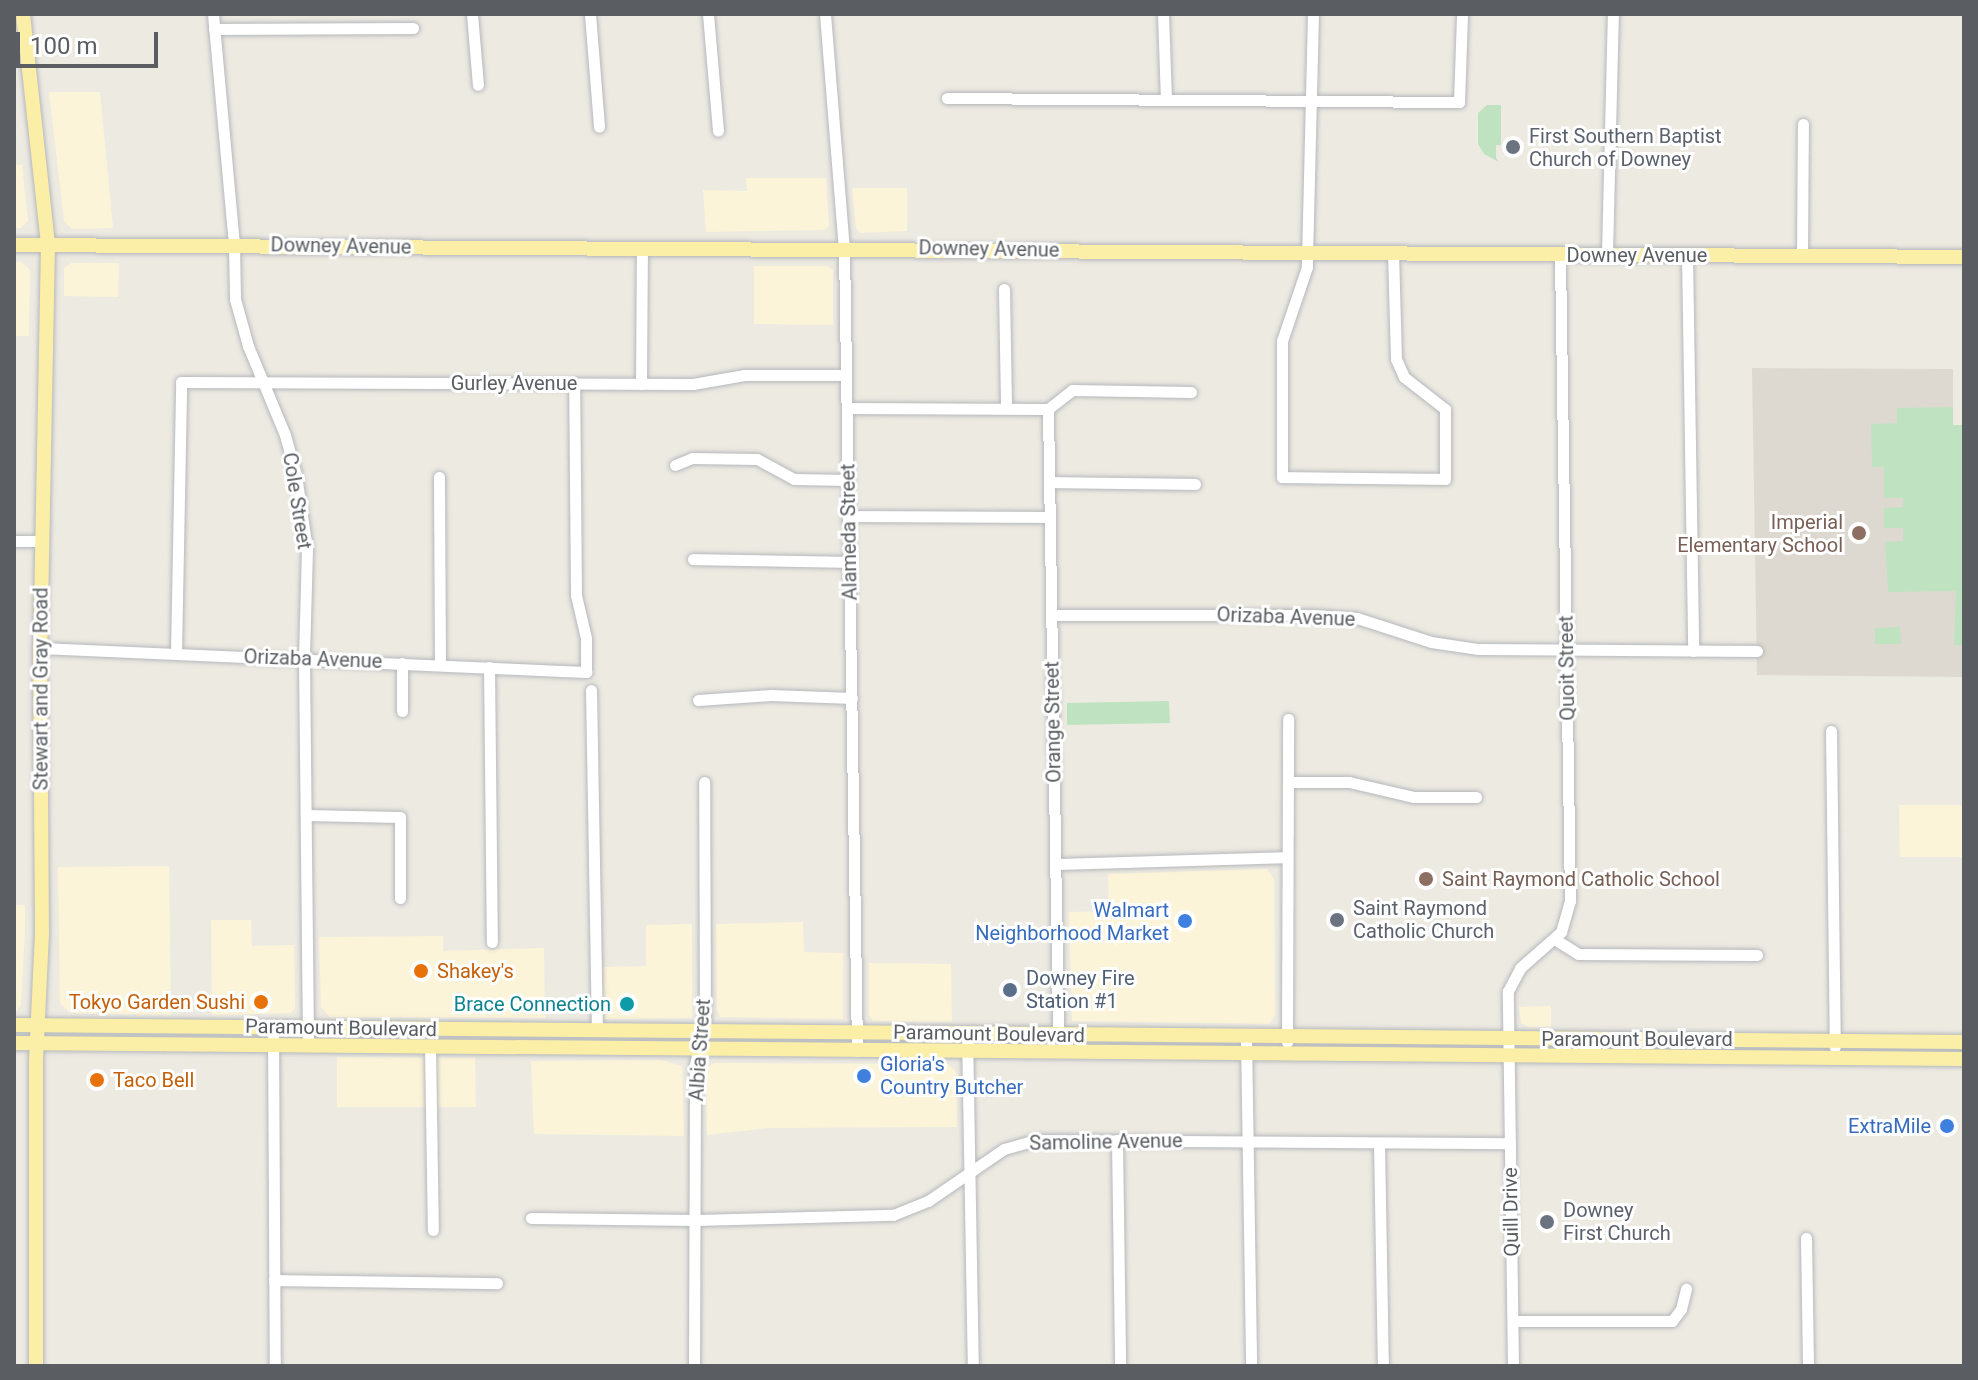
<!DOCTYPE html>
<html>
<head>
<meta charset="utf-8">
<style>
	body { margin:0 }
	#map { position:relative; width:1978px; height:1380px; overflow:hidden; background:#edeae2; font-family:Roboto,sans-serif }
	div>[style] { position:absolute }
	.commercial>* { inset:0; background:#fcf4d8 }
	.education>* { inset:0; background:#ddd9d0 }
	.green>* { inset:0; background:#bfe3c0 }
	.roads { filter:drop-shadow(0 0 2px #b5b8bc) drop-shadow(0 0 2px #b5b8bc) }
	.minor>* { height:11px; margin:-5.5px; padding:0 5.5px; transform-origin:5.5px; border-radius:5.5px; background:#fff }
	.major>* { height:14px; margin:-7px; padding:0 7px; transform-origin:7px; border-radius:7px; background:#fbefa8 }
	.dots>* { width:22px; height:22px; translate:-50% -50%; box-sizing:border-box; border:4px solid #fff; border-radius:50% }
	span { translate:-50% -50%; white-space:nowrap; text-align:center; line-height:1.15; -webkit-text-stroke:6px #fff; paint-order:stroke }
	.worship-label { font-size:20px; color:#5b616d }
	.left { translate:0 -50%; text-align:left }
	.street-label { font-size:20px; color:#5a5e62 }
	.education-label { font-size:20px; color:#785e54 }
	.right { translate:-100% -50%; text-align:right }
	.shop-label { font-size:20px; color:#366cbe }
	.food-label { font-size:20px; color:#c56008 }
	.service-label { font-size:20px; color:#4e5e75 }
	.culture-label { font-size:20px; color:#0d838f }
	.frame { position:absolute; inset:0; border:16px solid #5a5e62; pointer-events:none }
	.scale { position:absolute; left:16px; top:32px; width:142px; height:36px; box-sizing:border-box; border:4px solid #5a5e62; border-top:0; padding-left:10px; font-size:24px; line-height:28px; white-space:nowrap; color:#5a5e62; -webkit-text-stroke:6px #fff; paint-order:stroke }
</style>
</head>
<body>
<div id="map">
	<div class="commercial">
		<i style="clip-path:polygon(100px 92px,113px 228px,72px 229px,64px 221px,49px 92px)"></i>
		<i style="clip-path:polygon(14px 165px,22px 165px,28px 221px,21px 228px,14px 228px)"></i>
		<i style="clip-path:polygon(746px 178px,826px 178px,829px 226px,824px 230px,706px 232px,703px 190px,747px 191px)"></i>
		<i style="clip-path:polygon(852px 188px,907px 188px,907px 231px,860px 233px,856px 227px)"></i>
		<i style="clip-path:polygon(14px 262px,22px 262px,30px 270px,29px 336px,14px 336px)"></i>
		<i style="clip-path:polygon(71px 263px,119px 263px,118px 297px,64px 296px,64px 268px)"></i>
		<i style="clip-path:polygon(754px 266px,826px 266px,833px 270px,833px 325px,754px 324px)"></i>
		<i style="clip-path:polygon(1899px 805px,1964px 805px,1964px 857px,1900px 857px)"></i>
		<i style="clip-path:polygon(169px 866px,171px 1015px,70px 1013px,60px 1003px,58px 867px)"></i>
		<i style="clip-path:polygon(1267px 869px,1274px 879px,1275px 1015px,1269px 1024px,1072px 1021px,1069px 912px,1109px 911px,1108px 874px)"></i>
		<i style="clip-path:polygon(14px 905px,25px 905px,25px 929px,21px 1005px,14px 1014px)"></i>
		<i style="clip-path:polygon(211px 920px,251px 920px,252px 946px,294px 945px,295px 1008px,291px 1013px,212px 1015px)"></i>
		<i style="clip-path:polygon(803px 922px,804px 952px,843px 953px,843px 1019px,720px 1017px,717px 1009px,716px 924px)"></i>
		<i style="clip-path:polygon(692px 924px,692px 1018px,603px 1019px,603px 967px,646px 966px,646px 925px)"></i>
		<i style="clip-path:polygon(443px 936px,443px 951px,544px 948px,545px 1018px,330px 1017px,321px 1007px,319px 937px)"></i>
		<i style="clip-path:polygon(869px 963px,951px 964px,952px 1022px,873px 1021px,869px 1016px)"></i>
		<i style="clip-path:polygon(1551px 1006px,1551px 1027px,1528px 1027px,1521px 1023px,1519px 1007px)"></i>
		<i style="clip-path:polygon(337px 1057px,475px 1058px,476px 1107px,337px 1107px)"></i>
		<i style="clip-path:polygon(661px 1060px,682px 1066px,684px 1136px,534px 1134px,531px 1061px)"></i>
		<i style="clip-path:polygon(714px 1063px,948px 1064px,956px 1072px,957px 1127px,768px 1128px,707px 1135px,706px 1069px)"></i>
	</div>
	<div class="education">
		<i style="clip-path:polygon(1752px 368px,1953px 369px,1953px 425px,1964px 425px,1964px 677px,1757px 675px)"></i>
	</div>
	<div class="green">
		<i style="clip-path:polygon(1487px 105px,1501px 105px,1501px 145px,1496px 145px,1496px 158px,1499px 162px,1484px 154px,1478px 144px,1478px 113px)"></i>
		<i style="clip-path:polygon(1953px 407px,1953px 425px,1964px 425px,1964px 645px,1954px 645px,1956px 591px,1888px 592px,1885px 542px,1903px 541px,1903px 528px,1884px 528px,1884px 508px,1903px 507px,1903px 498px,1884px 498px,1884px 467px,1872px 467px,1871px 424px,1897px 423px,1897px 408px)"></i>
		<i style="clip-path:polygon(1900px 627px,1901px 644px,1875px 644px,1875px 628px)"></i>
		<i style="clip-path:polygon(1169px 701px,1170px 723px,1067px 725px,1067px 703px)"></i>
	</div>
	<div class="roads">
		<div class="minor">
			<i style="left:213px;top:14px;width:232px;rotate:84.8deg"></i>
			<i style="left:234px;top:245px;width:54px;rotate:88.9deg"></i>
			<i style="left:235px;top:299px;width:49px;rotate:74.5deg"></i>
			<i style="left:248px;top:346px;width:96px;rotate:67.4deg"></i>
			<i style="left:285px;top:435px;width:41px;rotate:74.6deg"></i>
			<i style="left:296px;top:475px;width:75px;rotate:81.5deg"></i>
			<i style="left:307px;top:549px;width:110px;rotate:91.6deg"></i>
			<i style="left:304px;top:659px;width:387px;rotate:89.4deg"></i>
			<i style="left:472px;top:14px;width:71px;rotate:85.2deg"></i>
			<i style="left:590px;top:14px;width:113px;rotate:85.4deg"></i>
			<i style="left:708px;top:14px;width:117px;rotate:85.1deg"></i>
			<i style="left:825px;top:14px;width:235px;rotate:85.4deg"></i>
			<i style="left:844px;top:248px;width:803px;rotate:89.07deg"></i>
			<i style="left:1163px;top:14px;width:86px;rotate:88deg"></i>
			<i style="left:1313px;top:14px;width:253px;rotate:91.4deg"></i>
			<i style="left:1307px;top:267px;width:78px;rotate:108.7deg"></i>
			<i style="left:1282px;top:341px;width:136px;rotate:90deg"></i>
			<i style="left:1282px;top:477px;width:163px;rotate:0.7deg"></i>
			<i style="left:1445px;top:479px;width:70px;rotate:-90deg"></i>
			<i style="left:1445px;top:409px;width:52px;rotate:-142deg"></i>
			<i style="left:1404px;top:377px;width:20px;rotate:-114deg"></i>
			<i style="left:1396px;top:359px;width:106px;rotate:-91.6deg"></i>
			<i style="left:214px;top:29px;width:199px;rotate:-0.3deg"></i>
			<i style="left:947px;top:98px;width:512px;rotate:0.45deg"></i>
			<i style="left:1459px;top:102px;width:88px;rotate:-88deg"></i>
			<i style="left:1607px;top:254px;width:240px;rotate:-88.6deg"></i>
			<i style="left:1687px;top:254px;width:397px;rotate:89.1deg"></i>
			<i style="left:1802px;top:256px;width:132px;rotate:-89.6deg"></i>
			<i style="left:1004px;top:289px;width:119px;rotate:89deg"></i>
			<i style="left:641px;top:384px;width:136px;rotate:-89.6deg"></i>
			<i style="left:847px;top:408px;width:201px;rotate:0.3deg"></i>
			<i style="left:1048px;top:409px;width:31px;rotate:-38deg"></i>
			<i style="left:1072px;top:390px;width:119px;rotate:1deg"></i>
			<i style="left:1048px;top:409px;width:626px;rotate:89.08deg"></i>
			<i style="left:675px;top:465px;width:18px;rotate:-22deg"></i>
			<i style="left:692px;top:458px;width:65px;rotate:0.9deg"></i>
			<i style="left:757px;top:459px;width:42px;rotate:28.4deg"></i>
			<i style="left:794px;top:479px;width:54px;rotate:1.1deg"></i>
			<i style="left:439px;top:477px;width:188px;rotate:89.7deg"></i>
			<i style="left:1049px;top:482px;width:146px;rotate:0.8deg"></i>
			<i style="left:849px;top:516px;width:201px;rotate:0.3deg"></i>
			<i style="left:14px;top:541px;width:28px"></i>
			<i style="left:693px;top:559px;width:156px;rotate:1.1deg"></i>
			<i style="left:1051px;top:615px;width:261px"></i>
			<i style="left:1312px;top:615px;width:45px;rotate:3.8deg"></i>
			<i style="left:1357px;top:618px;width:78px;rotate:18deg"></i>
			<i style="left:1431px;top:642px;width:48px;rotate:8.5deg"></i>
			<i style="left:1478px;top:649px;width:279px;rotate:0.4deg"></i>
			<i style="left:40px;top:648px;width:547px;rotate:2.52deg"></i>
			<i style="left:586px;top:672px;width:34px;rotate:-90deg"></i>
			<i style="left:586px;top:638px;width:44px;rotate:-103.1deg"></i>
			<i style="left:576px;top:595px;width:212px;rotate:-90.5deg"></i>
			<i style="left:176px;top:653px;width:271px;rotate:-88.9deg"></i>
			<i style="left:181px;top:382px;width:512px;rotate:0.22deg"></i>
			<i style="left:693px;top:384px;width:52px;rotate:-10deg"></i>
			<i style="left:744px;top:375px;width:102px"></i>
			<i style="left:489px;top:667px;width:275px;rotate:89.4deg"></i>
			<i style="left:591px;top:690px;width:340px;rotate:89deg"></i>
			<i style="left:698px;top:700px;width:73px;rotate:-3.9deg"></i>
			<i style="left:771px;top:695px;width:81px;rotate:2.1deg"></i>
			<i style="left:402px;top:711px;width:48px;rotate:-90deg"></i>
			<i style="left:1831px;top:731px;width:316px;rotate:89.3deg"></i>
			<i style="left:1288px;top:782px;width:61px"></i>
			<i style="left:1349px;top:782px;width:67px;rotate:13deg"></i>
			<i style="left:1414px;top:797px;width:62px"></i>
			<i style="left:306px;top:815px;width:94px;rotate:1.2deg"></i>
			<i style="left:400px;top:817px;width:81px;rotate:90deg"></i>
			<i style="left:1055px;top:864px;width:231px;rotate:-1.7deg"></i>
			<i style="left:1556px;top:940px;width:26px;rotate:32deg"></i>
			<i style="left:1578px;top:954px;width:179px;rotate:0.3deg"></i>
			<i style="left:273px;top:1028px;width:338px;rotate:89.7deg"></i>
			<i style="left:967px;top:1033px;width:333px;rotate:89deg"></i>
			<i style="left:1246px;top:1038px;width:328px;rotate:89.1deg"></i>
			<i style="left:1287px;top:1042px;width:323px;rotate:-89.8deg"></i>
			<i style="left:430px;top:1047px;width:183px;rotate:89.1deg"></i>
			<i style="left:1117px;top:1140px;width:226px;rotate:89.2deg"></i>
			<i style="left:1379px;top:1143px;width:223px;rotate:89deg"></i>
			<i style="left:531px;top:1218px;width:165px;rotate:0.7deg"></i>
			<i style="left:696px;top:1220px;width:197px;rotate:-1.5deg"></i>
			<i style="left:893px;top:1215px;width:38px;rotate:-22deg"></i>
			<i style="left:928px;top:1201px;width:92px;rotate:-34.4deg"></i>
			<i style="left:1004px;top:1149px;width:32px;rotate:-16deg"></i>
			<i style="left:1035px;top:1140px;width:475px;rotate:0.4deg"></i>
			<i style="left:1806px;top:1238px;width:128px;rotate:89.1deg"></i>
			<i style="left:274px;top:1280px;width:223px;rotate:0.8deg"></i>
			<i style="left:1513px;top:1321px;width:159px"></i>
			<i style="left:1672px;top:1321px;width:15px;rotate:-53deg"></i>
			<i style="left:1681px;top:1309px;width:21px;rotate:-76deg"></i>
			<i style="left:694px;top:1366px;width:301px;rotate:-89.8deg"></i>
			<i style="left:695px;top:1065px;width:47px;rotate:-77.7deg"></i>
			<i style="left:705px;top:1019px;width:237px;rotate:-90.2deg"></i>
			<i style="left:1513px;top:1366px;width:375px;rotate:-90.8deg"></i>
			<i style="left:1508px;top:991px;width:26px;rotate:-62deg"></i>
			<i style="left:1520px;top:968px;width:55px;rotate:-41.3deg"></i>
			<i style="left:1561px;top:932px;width:32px;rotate:-74deg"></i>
			<i style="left:1570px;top:901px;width:646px;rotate:-90.89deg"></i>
		</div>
		<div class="major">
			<i style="left:23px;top:14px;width:232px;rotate:83.8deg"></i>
			<i style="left:48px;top:245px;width:403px;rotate:91.1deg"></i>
			<i style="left:40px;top:648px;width:285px;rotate:89.6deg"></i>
			<i style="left:42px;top:933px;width:128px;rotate:92.7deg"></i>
			<i style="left:36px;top:1061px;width:305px;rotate:90deg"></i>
			<i style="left:14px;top:245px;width:1950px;rotate:0.35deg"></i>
			<i style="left:14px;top:1025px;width:1950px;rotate:0.5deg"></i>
			<i style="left:14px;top:1043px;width:1950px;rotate:0.47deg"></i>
		</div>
	</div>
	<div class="dots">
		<i style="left:1513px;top:147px;background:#6b7280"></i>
		<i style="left:1859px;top:533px;background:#8d6e63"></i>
		<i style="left:1426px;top:879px;background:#8d6e63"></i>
		<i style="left:1337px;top:920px;background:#6b7280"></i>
		<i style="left:1185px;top:921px;background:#3f7fe0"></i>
		<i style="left:421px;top:971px;background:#e8710a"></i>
		<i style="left:1010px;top:990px;background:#5c6f8a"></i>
		<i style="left:261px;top:1002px;background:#e8710a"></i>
		<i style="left:627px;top:1004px;background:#0f9aa8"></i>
		<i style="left:864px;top:1076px;background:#3f7fe0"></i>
		<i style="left:97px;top:1080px;background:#e8710a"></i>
		<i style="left:1947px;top:1126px;background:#3f7fe0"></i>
		<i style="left:1547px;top:1222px;background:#6b7280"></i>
	</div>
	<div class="worship-label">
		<span class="left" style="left:1529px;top:148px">First Southern Baptist<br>Church of Downey</span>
		<span class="left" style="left:1353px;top:920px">Saint Raymond<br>Catholic Church</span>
		<span class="left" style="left:1563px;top:1222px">Downey<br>First Church</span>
	</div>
	<div class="street-label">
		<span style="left:341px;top:246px;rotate:1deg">Downey Avenue</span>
		<span style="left:989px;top:249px;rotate:1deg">Downey Avenue</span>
		<span style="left:1637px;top:255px">Downey Avenue</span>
		<span style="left:514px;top:383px">Gurley Avenue</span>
		<span style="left:297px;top:501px;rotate:81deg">Cole Street</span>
		<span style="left:849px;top:532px;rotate:-91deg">Alameda Street</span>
		<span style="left:1286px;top:617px;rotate:2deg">Orizaba Avenue</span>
		<span style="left:313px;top:659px;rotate:2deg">Orizaba Avenue</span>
		<span style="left:1567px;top:668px;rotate:-91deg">Quoit Street</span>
		<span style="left:41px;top:689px;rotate:-90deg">Stewart and Gray Road</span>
		<span style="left:1053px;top:722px;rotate:-91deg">Orange Street</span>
		<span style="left:341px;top:1028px;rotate:1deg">Paramount Boulevard</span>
		<span style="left:989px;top:1034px;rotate:1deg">Paramount Boulevard</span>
		<span style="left:1637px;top:1039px">Paramount Boulevard</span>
		<span style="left:700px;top:1050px;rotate:-86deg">Albia Street</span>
		<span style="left:1106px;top:1142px;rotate:-1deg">Samoline Avenue</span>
		<span style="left:1511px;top:1212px;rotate:-91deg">Quill Drive</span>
	</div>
	<div class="education-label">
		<span class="right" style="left:1843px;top:534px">Imperial<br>Elementary School</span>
		<span class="left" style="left:1442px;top:879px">Saint Raymond Catholic School</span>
	</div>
	<div class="shop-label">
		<span class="right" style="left:1169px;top:922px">Walmart<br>Neighborhood Market</span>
		<span class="left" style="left:880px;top:1076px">Gloria's<br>Country Butcher</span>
		<span class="right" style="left:1931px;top:1126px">ExtraMile</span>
	</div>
	<div class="food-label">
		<span class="left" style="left:437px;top:971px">Shakey's</span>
		<span class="right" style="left:245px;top:1002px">Tokyo Garden Sushi</span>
		<span class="left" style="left:113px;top:1080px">Taco Bell</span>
	</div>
	<div class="service-label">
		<span class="left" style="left:1026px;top:990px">Downey Fire<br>Station #1</span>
	</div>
	<div class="culture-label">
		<span class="right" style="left:611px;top:1004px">Brace Connection</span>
	</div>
	<div class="frame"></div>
	<div class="scale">100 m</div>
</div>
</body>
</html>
